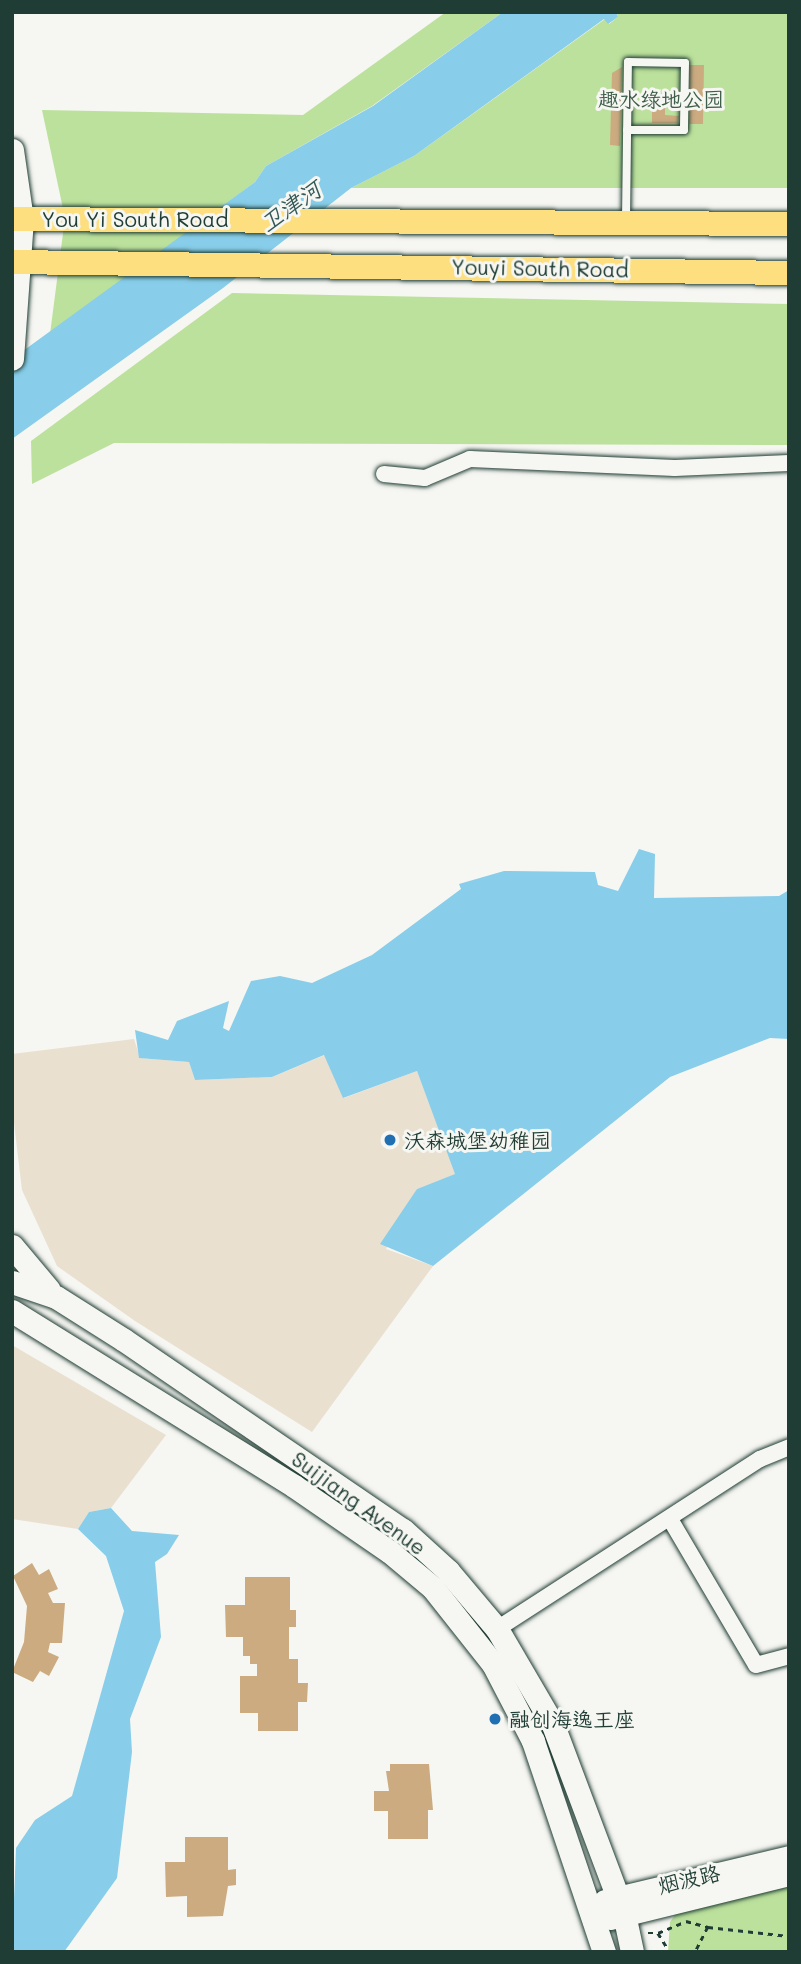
<!DOCTYPE html>
<html>
<head>
<meta charset="utf-8">
<style>
	body { margin:0 }
	#map { position:relative; width:801px; height:1964px; overflow:hidden; background:#f6f6f2; font-family:Mali,"LXGW WenKai TC",sans-serif }
	div>[style] { position:absolute }
	.built>* { inset:0; background:#e9e0d0 }
	.green>* { inset:0; background:#bce19c }
	.water>* { inset:0; background:#88cde9 }
	.building>* { inset:0; background:#ccab80 }
	.path>* { height:2.5px; margin-top:-1.25px; transform-origin:0; background:repeating-linear-gradient(90deg,#1f3d34 0 5px,transparent 0 10px) }
	.roads { filter:drop-shadow(0 0 2px #1f3d34) drop-shadow(0 0 2px #1f3d34) }
	.service>* { height:8px; margin:-4px; padding:0 4px; transform-origin:4px; border-radius:4px; background:#f6f6f2 }
	.minor>* { height:16px; margin:-8px; padding:0 8px; transform-origin:8px; border-radius:8px; background:#f6f6f2 }
	.secondary>* { height:23px; margin:-11.5px; padding:0 11.5px; transform-origin:11.5px; border-radius:11.5px; background:#f6f6f2 }
	.primary>* { height:24px; margin:-12px; padding:0 12px; transform-origin:12px; border-radius:12px; background:#fddf80 }
	.dots>* { width:19px; height:19px; translate:-50% -50%; box-sizing:border-box; border:4px solid #f6f6f2; border-radius:50% }
	span { translate:-50% -50%; white-space:nowrap; text-align:center; line-height:1.15; -webkit-text-stroke:6px #f6f6f2; paint-order:stroke }
	.park-label { font-size:21px; color:#3e5e49 }
	.street-label { font-size:21px; color:#1f3d34 }
	.poi-label { font-size:21px; color:#1f3d34 }
	.left { translate:0 -50%; text-align:left }
	.water-label { font-size:23px; color:#345a58; font-style:italic }
	.frame { position:absolute; inset:0; border:14px solid #1f3d34; pointer-events:none }
</style>
</head>
<body>
<div id="map">
	<div class="built">
		<i style="clip-path:polygon(134px 1039px,140px 1058px,189px 1062px,195px 1080px,272px 1077px,325px 1055px,344px 1098px,417px 1071px,456px 1174px,417px 1189px,386px 1249px,433px 1266px,312px 1432px,135px 1321px,57px 1266px,22px 1190px,12px 1106px,12px 1054px)"></i>
		<i style="clip-path:polygon(12px 1345px,166px 1435px,111px 1508px,89px 1512px,78px 1529px,12px 1519px)"></i>
	</div>
	<div class="green">
		<i style="clip-path:polygon(446px 12px,503px 12px,372px 106px,266px 166px,255px 182px,50px 334px,65px 218px,42px 110px,303px 115px)"></i>
		<i style="clip-path:polygon(616px 12px,789px 12px,789px 188px,351px 188px,414px 156px,605px 19px,609px 24px,618px 17px)"></i>
		<i style="clip-path:polygon(232px 293px,789px 304px,789px 445px,114px 443px,32px 484px,31px 441px)"></i>
		<i style="clip-path:polygon(789px 1882px,789px 1952px,668px 1952px,670px 1922px,678px 1911px)"></i>
	</div>
	<div class="water">
		<i style="clip-path:polygon(503px 12px,616px 12px,618px 17px,608px 24px,604px 19px,414px 156px,351px 188px,223px 288px,12px 439px,12px 359px,255px 182px,266px 166px,373px 106px)"></i>
		<i style="clip-path:polygon(639px 849px,655px 854px,654px 898px,779px 896px,789px 890px,789px 1039px,770px 1038px,670px 1077px,433px 1266px,380px 1244px,417px 1189px,455px 1174px,417px 1071px,343px 1098px,324px 1055px,272px 1077px,195px 1080px,189px 1062px,139px 1058px,135px 1030px,168px 1040px,177px 1021px,229px 1001px,223px 1028px,229px 1031px,251px 981px,280px 976px,312px 983px,372px 955px,461px 889px,459px 884px,504px 871px,595px 872px,598px 885px,618px 891px)"></i>
		<i style="clip-path:polygon(111px 1508px,132px 1531px,179px 1535px,167px 1554px,155px 1562px,161px 1637px,130px 1719px,132px 1752px,117px 1878px,64px 1952px,12px 1952px,16px 1848px,35px 1820px,72px 1796px,124px 1611px,106px 1556px,78px 1529px,89px 1512px)"></i>
	</div>
	<div class="building">
		<i style="clip-path:polygon(690px 65px,704px 65px,703px 124px,689px 124px)"></i>
		<i style="clip-path:polygon(622px 67px,620px 146px,610px 145px,612px 73px)"></i>
		<i style="clip-path:polygon(652px 107px,665px 107px,665px 115px,679px 116px,678px 123px,652px 123px)"></i>
		<i style="clip-path:polygon(32px 1563px,39px 1575px,49px 1569px,58px 1589px,48px 1593px,53px 1603px,65px 1603px,62px 1643px,50px 1643px,48px 1652px,59px 1657px,49px 1676px,40px 1671px,33px 1682px,12px 1672px,24px 1642px,27px 1606px,13px 1576px)"></i>
		<i style="clip-path:polygon(245px 1577px,290px 1577px,290px 1610px,296px 1610px,296px 1627px,289px 1627px,289px 1659px,298px 1659px,298px 1683px,308px 1683px,307px 1702px,298px 1702px,298px 1731px,258px 1731px,258px 1713px,240px 1713px,240px 1676px,257px 1676px,257px 1664px,250px 1664px,250px 1656px,243px 1656px,243px 1637px,226px 1637px,225px 1605px,245px 1605px)"></i>
		<i style="clip-path:polygon(390px 1764px,429px 1764px,433px 1810px,428px 1810px,428px 1839px,388px 1839px,388px 1811px,374px 1811px,374px 1791px,389px 1791px,386px 1771px,390px 1771px)"></i>
		<i style="clip-path:polygon(185px 1837px,228px 1837px,228px 1870px,236px 1869px,236px 1885px,228px 1886px,223px 1916px,187px 1917px,187px 1896px,166px 1897px,165px 1862px,185px 1862px)"></i>
	</div>
	<div class="path">
		<i style="left:708px;top:1927px;width:81px;rotate:6.3deg"></i>
		<i style="left:648px;top:1933px;width:10px"></i>
		<i style="left:658px;top:1933px;width:22px;rotate:58deg"></i>
		<i style="left:658px;top:1933px;width:30px;rotate:-23deg"></i>
		<i style="left:686px;top:1921px;width:23px;rotate:15deg"></i>
		<i style="left:708px;top:1927px;width:28px;rotate:117deg"></i>
	</div>
	<div class="roads">
		<div class="service">
			<i style="left:626px;top:220px;width:158px;rotate:-89.3deg"></i>
			<i style="left:628px;top:62px;width:57px;rotate:1deg"></i>
			<i style="left:685px;top:63px;width:67px;rotate:90.9deg"></i>
			<i style="left:684px;top:130px;width:57px;rotate:180deg"></i>
		</div>
		<div class="minor">
			<i style="left:384px;top:474px;width:41px;rotate:5.6deg"></i>
			<i style="left:425px;top:478px;width:49px;rotate:-22.9deg"></i>
			<i style="left:470px;top:459px;width:205px;rotate:2.5deg"></i>
			<i style="left:675px;top:468px;width:114px;rotate:-2.5deg"></i>
			<i style="left:670px;top:1519px;width:169px;rotate:59.5deg"></i>
			<i style="left:756px;top:1665px;width:34px;rotate:-15deg"></i>
			<i style="left:497px;top:1629px;width:313px;rotate:-32.9deg"></i>
			<i style="left:760px;top:1459px;width:31px;rotate:-22deg"></i>
		</div>
		<div class="secondary">
			<i style="left:12px;top:150px;width:70px;rotate:81.8deg"></i>
			<i style="left:22px;top:219px;width:140px;rotate:94.1deg"></i>
			<i style="left:12px;top:1246px;width:57px;rotate:49.9deg"></i>
			<i style="left:12px;top:1282px;width:46px;rotate:18.8deg"></i>
			<i style="left:56px;top:1297px;width:80px;rotate:32.3deg"></i>
			<i style="left:124px;top:1340px;width:338px;rotate:34.3deg"></i>
			<i style="left:403px;top:1530px;width:61px;rotate:42.3deg"></i>
			<i style="left:448px;top:1571px;width:76px;rotate:49.8deg"></i>
			<i style="left:497px;top:1629px;width:111px;rotate:59.7deg"></i>
			<i style="left:553px;top:1725px;width:202px;rotate:69.4deg"></i>
			<i style="left:624px;top:1914px;width:39px;rotate:78deg"></i>
			<i style="left:12px;top:1311px;width:332px;rotate:31.8deg"></i>
			<i style="left:294px;top:1486px;width:116px;rotate:34.5deg"></i>
			<i style="left:390px;top:1552px;width:56px;rotate:39.9deg"></i>
			<i style="left:433px;top:1588px;width:97px;rotate:51.7deg"></i>
			<i style="left:493px;top:1664px;width:87px;rotate:62.5deg"></i>
			<i style="left:533px;top:1741px;width:223px;rotate:71.4deg"></i>
			<i style="left:605px;top:1901px;width:189px;rotate:-13.4deg"></i>
			<i style="left:610px;top:1918px;width:184px;rotate:-13.8deg"></i>
		</div>
		<div class="primary">
			<i style="left:12px;top:219px;width:777px;rotate:0.37deg"></i>
			<i style="left:12px;top:262px;width:777px;rotate:0.81deg"></i>
		</div>
	</div>
	<div class="dots">
		<i style="left:390px;top:1140px;background:#1f6fb2"></i>
		<i style="left:495px;top:1719px;background:#1f6fb2"></i>
	</div>
	<div class="park-label">
		<span style="left:661px;top:99px">趣水绿地公园</span>
	</div>
	<div class="street-label">
		<span style="left:135px;top:219px">You Yi South Road</span>
		<span style="left:540px;top:268px;rotate:1deg">Youyi South Road</span>
		<span style="left:359px;top:1503px;rotate:36deg">Suijiang Avenue</span>
		<span style="left:689px;top:1879px;rotate:-13deg">烟波路</span>
	</div>
	<div class="poi-label">
		<span class="left" style="left:404px;top:1140px">沃森城堡幼稚园</span>
		<span class="left" style="left:509px;top:1719px">融创海逸王座</span>
	</div>
	<div class="water-label">
		<span style="left:290px;top:206px;rotate:-35deg">卫津河</span>
	</div>
	<div class="frame"></div>
</div>
</body>
</html>
